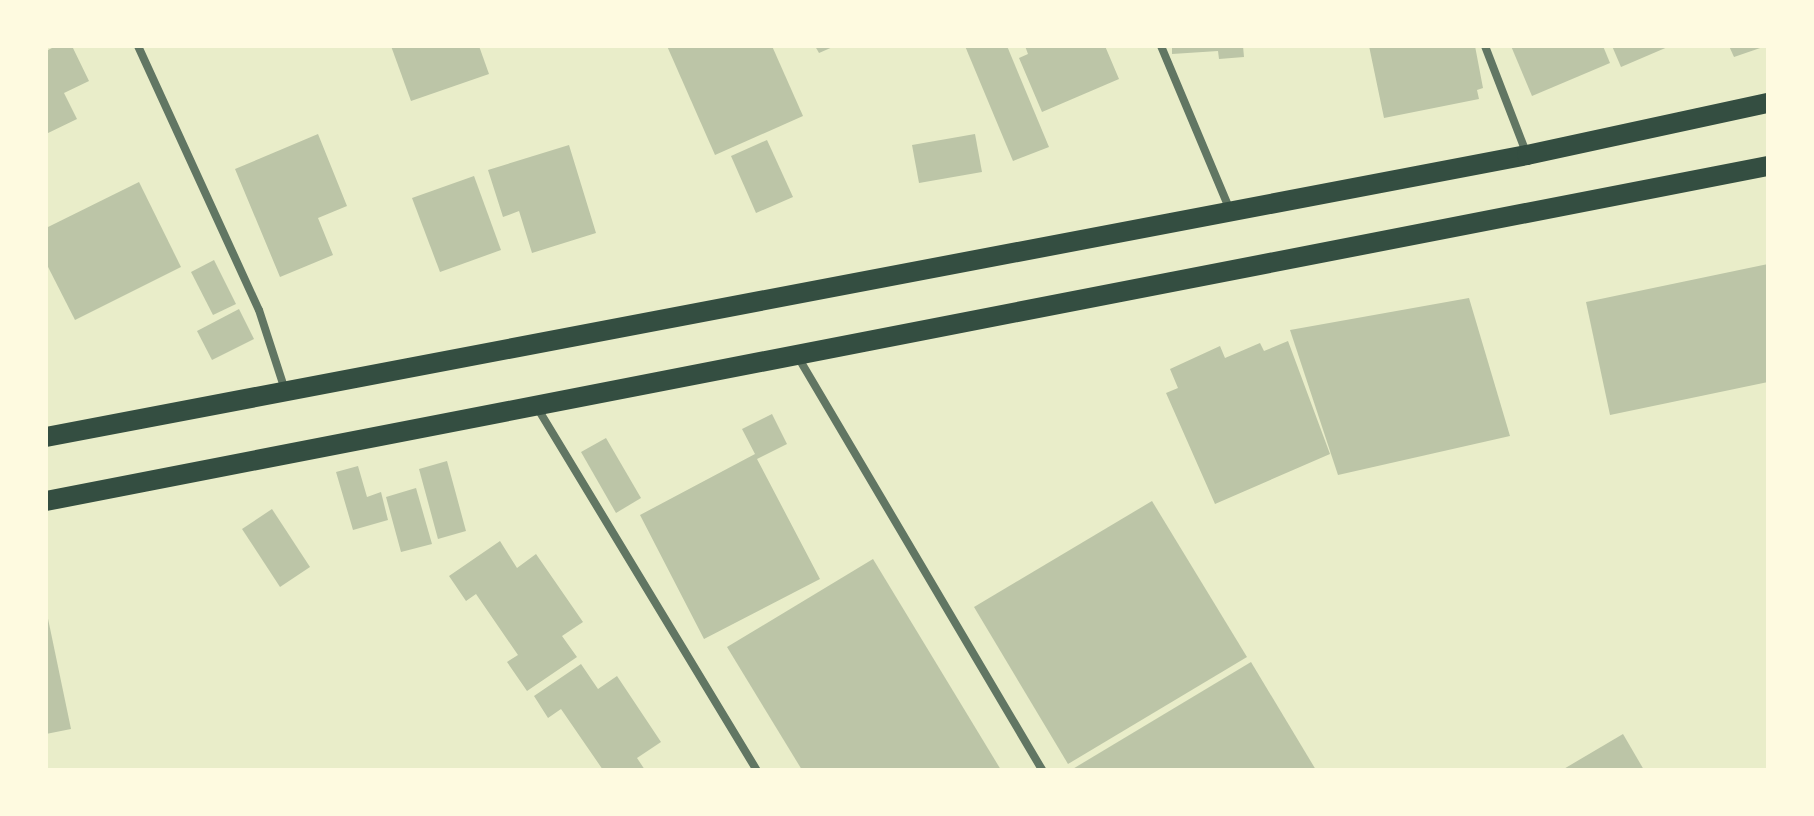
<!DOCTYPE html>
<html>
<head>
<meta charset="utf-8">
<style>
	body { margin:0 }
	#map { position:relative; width:1814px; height:816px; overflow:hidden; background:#e9edc9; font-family:Lora,serif }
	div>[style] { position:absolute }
	.building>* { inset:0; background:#bcc5a7 }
	.minor>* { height:8px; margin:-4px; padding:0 4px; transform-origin:4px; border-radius:4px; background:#617663 }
	.primary>* { height:20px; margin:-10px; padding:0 10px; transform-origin:10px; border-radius:10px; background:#344e41 }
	span { translate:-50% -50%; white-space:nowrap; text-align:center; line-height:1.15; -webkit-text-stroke:7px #fefae0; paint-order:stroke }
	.frame { position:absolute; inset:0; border:48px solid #fefae0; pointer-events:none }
</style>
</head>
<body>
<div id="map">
	<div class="building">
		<i style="clip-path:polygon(56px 46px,72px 46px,89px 81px,64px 93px,77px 119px,46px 134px,46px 51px)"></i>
		<i style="clip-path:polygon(391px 46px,479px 46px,489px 74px,411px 101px)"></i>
		<i style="clip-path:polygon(667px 46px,772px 46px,803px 116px,715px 155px)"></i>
		<i style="clip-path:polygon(815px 46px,835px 46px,819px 53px)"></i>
		<i style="clip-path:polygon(965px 46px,1007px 46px,1049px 147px,1013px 161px)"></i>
		<i style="clip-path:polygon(1025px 46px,1105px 46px,1119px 79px,1042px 112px,1019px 58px,1028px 54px)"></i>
		<i style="clip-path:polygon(1172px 46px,1243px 46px,1244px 57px,1219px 59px,1218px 51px,1172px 54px)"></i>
		<i style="clip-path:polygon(1369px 46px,1475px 46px,1483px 88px,1477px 90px,1479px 99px,1384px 118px)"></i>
		<i style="clip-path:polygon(1511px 46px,1603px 46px,1610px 63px,1532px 96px)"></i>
		<i style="clip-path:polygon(1612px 46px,1670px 46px,1621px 67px)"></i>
		<i style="clip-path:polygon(1729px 46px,1766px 46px,1734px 57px)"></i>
		<i style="clip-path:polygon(318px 134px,347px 206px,318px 218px,333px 255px,280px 277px,235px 169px)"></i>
		<i style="clip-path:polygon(975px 134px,982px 172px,919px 183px,912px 145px)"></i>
		<i style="clip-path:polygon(767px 140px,793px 197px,756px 213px,731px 156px)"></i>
		<i style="clip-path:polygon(569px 145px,596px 233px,532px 253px,519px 211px,503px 217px,488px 170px)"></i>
		<i style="clip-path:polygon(474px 176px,501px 250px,440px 272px,412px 198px)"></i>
		<i style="clip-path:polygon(139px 182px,181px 267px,75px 320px,46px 263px,46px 228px)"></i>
		<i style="clip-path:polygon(214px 260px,236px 304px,213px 315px,191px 272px)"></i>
		<i style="clip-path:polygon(1768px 264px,1768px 382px,1610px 415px,1586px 302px)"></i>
		<i style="clip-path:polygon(1469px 298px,1510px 436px,1338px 475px,1290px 330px)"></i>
		<i style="clip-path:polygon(239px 309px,254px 339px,212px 360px,197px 331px)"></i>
		<i style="clip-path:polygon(1288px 341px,1330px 454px,1215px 504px,1166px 393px,1178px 388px,1170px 369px,1220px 346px,1225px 358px,1260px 343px,1264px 351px)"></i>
		<i style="clip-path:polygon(772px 414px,787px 444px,757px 459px,820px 579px,704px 639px,640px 515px,755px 454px,742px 429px)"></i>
		<i style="clip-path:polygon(606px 438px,641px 498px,616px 513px,581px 452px)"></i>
		<i style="clip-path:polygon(447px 461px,466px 531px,438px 539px,419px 469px)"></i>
		<i style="clip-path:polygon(358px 466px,367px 497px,381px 492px,388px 520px,353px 530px,336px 472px)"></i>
		<i style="clip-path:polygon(416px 488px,432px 544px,401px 552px,386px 497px)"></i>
		<i style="clip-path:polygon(1152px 501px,1247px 657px,1068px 764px,974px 607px)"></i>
		<i style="clip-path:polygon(272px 509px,310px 567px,280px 587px,242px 529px)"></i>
		<i style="clip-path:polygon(500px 541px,517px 568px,536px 554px,583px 622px,562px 636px,577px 657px,527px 691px,507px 662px,518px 655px,476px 594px,466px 601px,449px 576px)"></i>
		<i style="clip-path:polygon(873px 559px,1001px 770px,802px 770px,727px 647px)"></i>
		<i style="clip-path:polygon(46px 609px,71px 729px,46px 734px)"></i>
		<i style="clip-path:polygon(1251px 662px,1316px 770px,1071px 770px)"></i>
		<i style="clip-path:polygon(581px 664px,598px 689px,617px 676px,661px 742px,637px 758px,645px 770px,603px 770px,561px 709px,548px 718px,534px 696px)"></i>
		<i style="clip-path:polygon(1623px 734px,1644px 770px,1562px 770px)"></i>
	</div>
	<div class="minor">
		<i style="left:138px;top:46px;width:290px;rotate:65.4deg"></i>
		<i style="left:259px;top:310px;width:84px;rotate:72deg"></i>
		<i style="left:1161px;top:46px;width:178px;rotate:67.2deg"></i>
		<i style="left:1485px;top:46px;width:117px;rotate:68.9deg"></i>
		<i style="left:798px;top:357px;width:480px;rotate:59.4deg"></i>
		<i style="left:538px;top:409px;width:422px;rotate:58.8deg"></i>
	</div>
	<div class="primary">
		<i style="left:46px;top:437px;width:1508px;rotate:-10.78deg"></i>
		<i style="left:1527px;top:155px;width:247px;rotate:-12.2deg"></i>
		<i style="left:46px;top:501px;width:1754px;rotate:-11.01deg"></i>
	</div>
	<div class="frame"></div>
</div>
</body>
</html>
